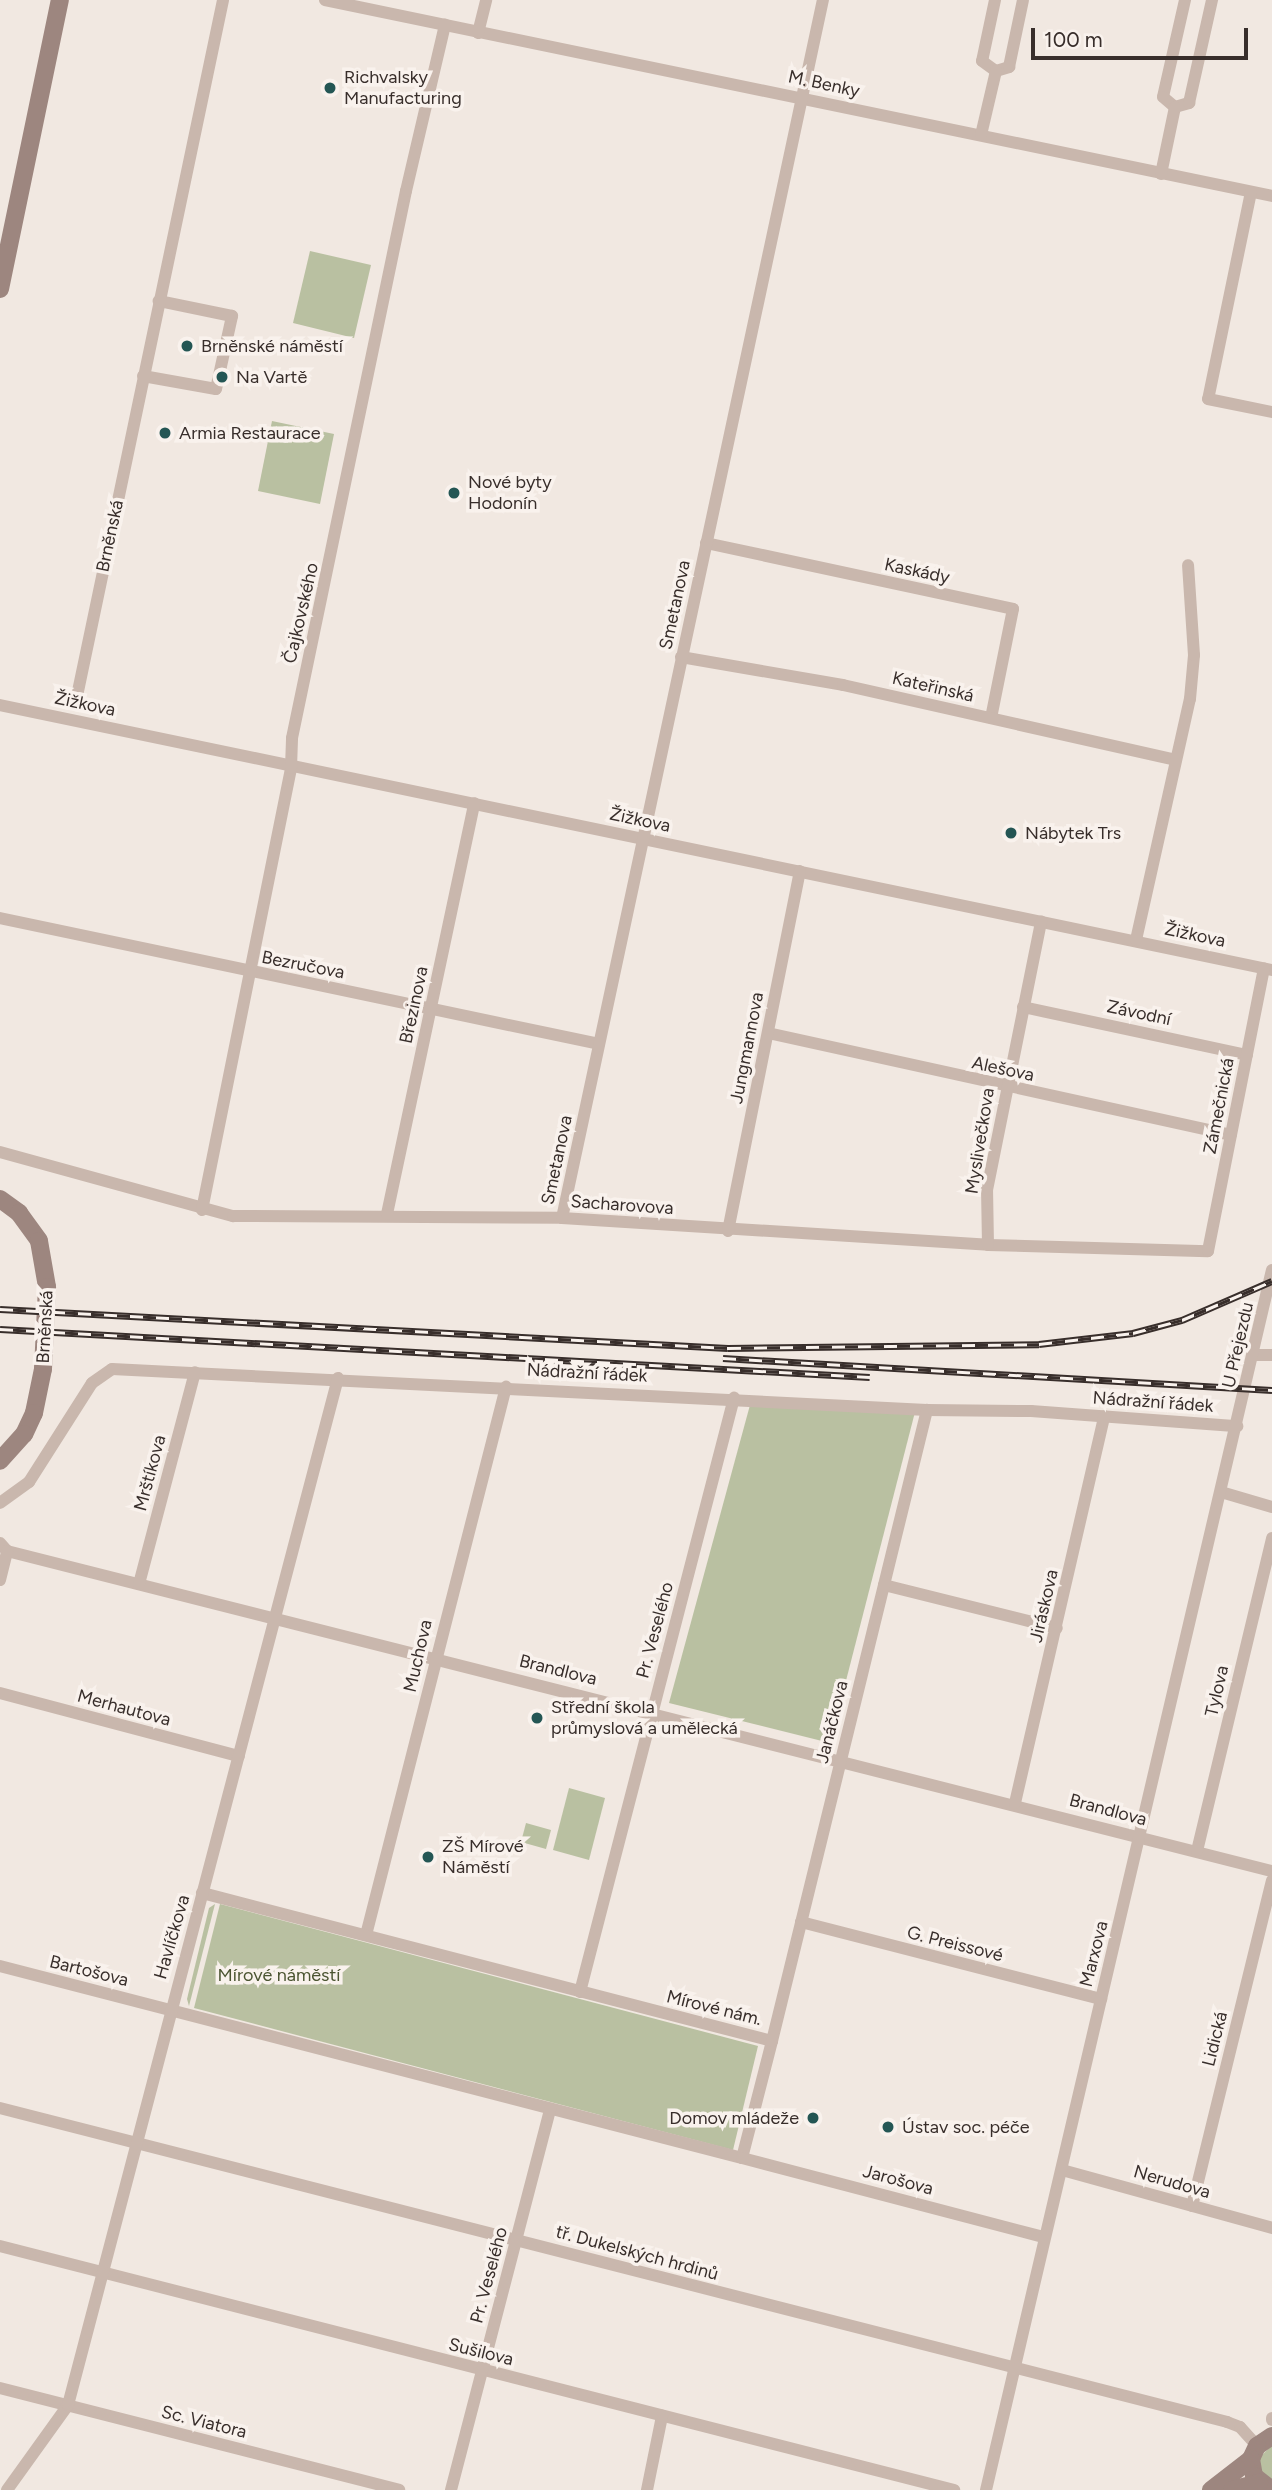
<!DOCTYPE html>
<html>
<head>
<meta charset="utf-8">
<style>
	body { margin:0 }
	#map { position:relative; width:1272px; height:2490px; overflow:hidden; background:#f1e8e1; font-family:Figtree,sans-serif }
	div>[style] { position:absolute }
	.green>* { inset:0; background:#b9c0a1 }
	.minor>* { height:12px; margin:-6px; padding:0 6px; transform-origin:6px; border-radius:6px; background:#c9b7ad }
	.secondary>* { height:18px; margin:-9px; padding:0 9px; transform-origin:9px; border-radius:9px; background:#9d867f }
	.rail>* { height:7px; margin-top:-3.5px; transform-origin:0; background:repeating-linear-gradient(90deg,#f9f2ed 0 13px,#382e2b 0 26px); box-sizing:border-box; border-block:2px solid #382e2b }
	.dots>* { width:19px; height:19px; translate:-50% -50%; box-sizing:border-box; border:4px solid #f9f2ed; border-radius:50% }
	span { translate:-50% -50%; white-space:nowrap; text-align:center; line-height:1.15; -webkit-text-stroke:7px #f9f2ed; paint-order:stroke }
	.poi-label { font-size:18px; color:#382e2b }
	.left { translate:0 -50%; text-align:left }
	.right { translate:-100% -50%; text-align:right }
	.street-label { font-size:18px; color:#382e2b }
	.park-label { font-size:18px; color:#4b5431 }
	.scale { position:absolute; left:1031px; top:28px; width:217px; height:32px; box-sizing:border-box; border:4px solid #382e2b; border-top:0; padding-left:9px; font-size:21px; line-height:24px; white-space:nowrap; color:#382e2b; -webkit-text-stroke:5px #f9f2ed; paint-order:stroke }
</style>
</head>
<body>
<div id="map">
	<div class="green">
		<i style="clip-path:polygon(310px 251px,371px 265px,354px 338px,293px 323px)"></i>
		<i style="clip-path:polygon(272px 421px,334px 434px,320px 504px,258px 491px)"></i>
		<i style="clip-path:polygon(750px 1405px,915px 1412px,830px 1743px,669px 1703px)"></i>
		<i style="clip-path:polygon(569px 1788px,605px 1798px,589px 1860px,553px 1850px)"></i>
		<i style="clip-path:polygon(526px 1823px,551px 1830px,546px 1849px,521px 1842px)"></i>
		<i style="clip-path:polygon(215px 1904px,189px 2006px,187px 1999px,209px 1908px)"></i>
		<i style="clip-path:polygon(220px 1904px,758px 2046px,733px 2150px,194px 2008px)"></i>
		<i style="clip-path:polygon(1272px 2445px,1272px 2481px,1260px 2470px,1260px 2457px)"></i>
	</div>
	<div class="minor">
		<i style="left:325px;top:0;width:967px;rotate:11.69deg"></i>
		<i style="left:995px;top:0;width:62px;rotate:102deg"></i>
		<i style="left:982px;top:61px;width:17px;rotate:36deg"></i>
		<i style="left:996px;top:71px;width:14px;rotate:-17deg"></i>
		<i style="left:1009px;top:67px;width:68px;rotate:-78.2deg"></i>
		<i style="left:1185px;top:0;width:99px;rotate:102.8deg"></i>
		<i style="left:1163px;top:97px;width:16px;rotate:40deg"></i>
		<i style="left:1175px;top:107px;width:15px;rotate:-16deg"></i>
		<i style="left:1189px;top:103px;width:106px;rotate:-77.4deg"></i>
		<i style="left:478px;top:33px;width:34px;rotate:-76deg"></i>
		<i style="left:981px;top:135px;width:66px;rotate:-76.8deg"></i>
		<i style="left:1161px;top:174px;width:68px;rotate:-78.2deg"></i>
		<i style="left:1251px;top:192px;width:211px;rotate:101.7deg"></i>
		<i style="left:1208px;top:399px;width:65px;rotate:11.5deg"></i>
		<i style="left:143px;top:376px;width:74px;rotate:10.1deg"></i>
		<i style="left:216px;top:389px;width:75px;rotate:-77.6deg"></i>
		<i style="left:232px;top:316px;width:75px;rotate:-168.4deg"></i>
		<i style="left:706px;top:543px;width:314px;rotate:12.1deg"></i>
		<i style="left:1013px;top:609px;width:111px;rotate:101.4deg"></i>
		<i style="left:681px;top:657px;width:164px;rotate:9.8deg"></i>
		<i style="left:843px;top:685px;width:341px;rotate:12.7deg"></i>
		<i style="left:77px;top:696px;width:711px;rotate:-78.15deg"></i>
		<i style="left:0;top:705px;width:1299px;rotate:11.77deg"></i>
		<i style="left:0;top:918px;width:612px;rotate:11.88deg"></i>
		<i style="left:1136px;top:940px;width:247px;rotate:-77.4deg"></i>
		<i style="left:1190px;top:699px;width:44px;rotate:-84.8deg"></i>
		<i style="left:1194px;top:655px;width:90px;rotate:-93.8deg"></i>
		<i style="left:1023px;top:1007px;width:229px;rotate:12.1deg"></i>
		<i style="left:768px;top:1033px;width:474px;rotate:12.4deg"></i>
		<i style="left:0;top:1152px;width:242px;rotate:15.4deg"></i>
		<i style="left:233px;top:1216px;width:329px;rotate:0.3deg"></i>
		<i style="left:562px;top:1218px;width:427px;rotate:3.6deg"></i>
		<i style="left:988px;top:1245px;width:220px;rotate:1.6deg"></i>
		<i style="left:1208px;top:1251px;width:288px;rotate:-78.8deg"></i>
		<i style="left:202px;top:1210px;width:451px;rotate:-78.6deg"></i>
		<i style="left:291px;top:768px;width:30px;rotate:-88deg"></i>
		<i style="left:292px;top:738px;width:559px;rotate:-78.23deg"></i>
		<i style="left:406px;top:191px;width:171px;rotate:-76.8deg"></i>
		<i style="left:387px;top:1214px;width:420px;rotate:-78deg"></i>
		<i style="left:562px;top:1218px;width:1246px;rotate:-77.91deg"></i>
		<i style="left:728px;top:1231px;width:367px;rotate:-78.7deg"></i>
		<i style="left:988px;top:1245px;width:55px;rotate:-91deg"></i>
		<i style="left:987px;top:1190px;width:274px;rotate:-78.6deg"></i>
		<i style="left:1255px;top:1355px;width:17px"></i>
		<i style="left:1221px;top:1492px;width:53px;rotate:16.4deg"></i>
		<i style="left:0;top:1503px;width:36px;rotate:-36deg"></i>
		<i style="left:29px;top:1482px;width:117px;rotate:-57.5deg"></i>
		<i style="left:92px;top:1383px;width:24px;rotate:-35deg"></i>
		<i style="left:112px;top:1369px;width:816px;rotate:2.88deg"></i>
		<i style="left:927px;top:1410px;width:104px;rotate:0.6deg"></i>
		<i style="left:1031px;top:1411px;width:207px;rotate:4.2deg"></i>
		<i style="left:0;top:1543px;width:11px;rotate:49deg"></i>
		<i style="left:7px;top:1551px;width:1305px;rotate:14.2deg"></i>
		<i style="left:0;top:1580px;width:30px;rotate:-76deg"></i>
		<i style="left:139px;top:1584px;width:219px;rotate:-75.2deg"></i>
		<i style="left:884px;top:1585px;width:178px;rotate:14deg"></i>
		<i style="left:0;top:1693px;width:247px;rotate:14.8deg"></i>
		<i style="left:1015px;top:1803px;width:397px;rotate:-77deg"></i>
		<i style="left:1197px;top:1851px;width:322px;rotate:-76.5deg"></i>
		<i style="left:801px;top:1922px;width:310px;rotate:14.4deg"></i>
		<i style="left:366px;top:1935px;width:566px;rotate:-75.67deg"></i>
		<i style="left:0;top:1966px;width:766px;rotate:14.51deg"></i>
		<i style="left:742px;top:2158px;width:121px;rotate:-75.6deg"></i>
		<i style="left:772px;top:2041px;width:589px;rotate:-165.44deg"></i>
		<i style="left:580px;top:1992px;width:614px;rotate:-75.47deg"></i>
		<i style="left:772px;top:2041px;width:650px;rotate:-76.2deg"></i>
		<i style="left:0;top:2108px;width:1267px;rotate:14.35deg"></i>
		<i style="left:1227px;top:2422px;width:14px;rotate:21deg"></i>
		<i style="left:1240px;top:2427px;width:25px;rotate:48deg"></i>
		<i style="left:742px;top:2158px;width:312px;rotate:14.7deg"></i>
		<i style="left:1062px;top:2170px;width:218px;rotate:15.4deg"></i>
		<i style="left:1192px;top:2206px;width:335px;rotate:-76.2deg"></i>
		<i style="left:0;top:2246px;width:985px;rotate:14.35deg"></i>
		<i style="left:0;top:2388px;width:412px;rotate:14.3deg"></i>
		<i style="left:1272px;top:2418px;width:2px;rotate:90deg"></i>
		<i style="left:7px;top:2490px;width:105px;rotate:-54.3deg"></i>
		<i style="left:68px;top:2405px;width:1062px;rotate:-75.27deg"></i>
		<i style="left:451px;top:2490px;width:394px;rotate:-75.4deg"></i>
		<i style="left:647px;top:2490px;width:76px;rotate:-78.5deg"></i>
		<i style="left:986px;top:2490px;width:1253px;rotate:-76.81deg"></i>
	</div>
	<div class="secondary">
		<i style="left:0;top:289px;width:295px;rotate:-78.3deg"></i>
		<i style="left:0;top:1199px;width:24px;rotate:36deg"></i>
		<i style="left:19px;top:1213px;width:34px;rotate:54deg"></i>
		<i style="left:39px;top:1241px;width:47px;rotate:80.1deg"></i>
		<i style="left:47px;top:1287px;width:82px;rotate:92.8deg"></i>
		<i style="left:43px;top:1369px;width:45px;rotate:101.6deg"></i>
		<i style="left:34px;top:1413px;width:23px;rotate:115deg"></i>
		<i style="left:24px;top:1434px;width:36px;rotate:132deg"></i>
		<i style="left:1272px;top:2436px;width:18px;rotate:146deg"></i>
		<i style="left:1257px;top:2446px;width:14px;rotate:115deg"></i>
		<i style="left:1251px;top:2459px;width:17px;rotate:80deg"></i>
		<i style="left:1254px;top:2476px;width:23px;rotate:38deg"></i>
		<i style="left:1211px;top:2490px;width:51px;rotate:-37.8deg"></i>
		<i style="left:1232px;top:2490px;width:28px;rotate:-15deg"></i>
	</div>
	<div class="rail">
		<i style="left:0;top:1309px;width:729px;rotate:3.07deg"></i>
		<i style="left:728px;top:1348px;width:311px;rotate:-0.7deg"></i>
		<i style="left:1039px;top:1344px;width:95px;rotate:-6.7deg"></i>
		<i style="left:1133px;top:1333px;width:51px;rotate:-14.9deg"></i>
		<i style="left:1182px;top:1320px;width:98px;rotate:-23.4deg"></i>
		<i style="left:0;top:1329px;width:871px;rotate:3.16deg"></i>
		<i style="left:723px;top:1358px;width:550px;rotate:3.34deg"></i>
	</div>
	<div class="dots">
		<i style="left:330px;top:88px;background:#245654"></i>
		<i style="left:187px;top:346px;background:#245654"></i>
		<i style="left:222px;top:377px;background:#245654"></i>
		<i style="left:165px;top:433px;background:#245654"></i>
		<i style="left:454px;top:493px;background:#245654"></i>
		<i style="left:1011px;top:833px;background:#245654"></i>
		<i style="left:537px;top:1718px;background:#245654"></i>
		<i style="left:428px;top:1857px;background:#245654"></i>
		<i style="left:813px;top:2118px;background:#245654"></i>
		<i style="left:888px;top:2127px;background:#245654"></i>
	</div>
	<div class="poi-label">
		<span class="left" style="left:344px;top:88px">Richvalsky<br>Manufacturing</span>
		<span class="left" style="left:201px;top:346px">Brněnské náměstí</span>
		<span class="left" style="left:236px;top:377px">Na Vartě</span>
		<span class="left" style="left:179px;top:433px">Armia Restaurace</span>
		<span class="left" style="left:468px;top:493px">Nové byty<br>Hodonín</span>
		<span class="left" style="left:1025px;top:833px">Nábytek Trs</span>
		<span class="left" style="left:551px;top:1718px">Střední škola<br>průmyslová a umělecká</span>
		<span class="left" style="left:442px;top:1857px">ZŠ Mírové<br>Náměstí</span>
		<span class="right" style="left:799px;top:2118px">Domov mládeže</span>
		<span class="left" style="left:902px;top:2127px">Ústav soc. péče</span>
	</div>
	<div class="street-label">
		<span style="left:824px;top:84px;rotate:12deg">M. Benky</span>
		<span style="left:110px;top:536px;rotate:-78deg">Brněnská</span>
		<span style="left:917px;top:571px;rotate:12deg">Kaskády</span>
		<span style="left:675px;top:605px;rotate:-78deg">Smetanova</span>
		<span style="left:301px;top:613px;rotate:-77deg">Čajkovského</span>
		<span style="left:933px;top:687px;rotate:13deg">Kateřinská</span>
		<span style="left:85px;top:704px;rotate:12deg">Žižkova</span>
		<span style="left:640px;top:820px;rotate:12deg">Žižkova</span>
		<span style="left:1195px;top:935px;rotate:12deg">Žižkova</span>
		<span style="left:303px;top:965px;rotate:11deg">Bezručova</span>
		<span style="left:414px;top:1005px;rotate:-78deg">Březinova</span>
		<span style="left:1139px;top:1013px;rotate:12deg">Závodní</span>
		<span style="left:747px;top:1048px;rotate:-79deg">Jungmannova</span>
		<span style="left:1003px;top:1069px;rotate:12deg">Alešova</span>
		<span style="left:1219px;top:1106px;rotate:-79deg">Zámečnická</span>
		<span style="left:980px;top:1141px;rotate:-81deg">Myslivečkova</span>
		<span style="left:557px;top:1160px;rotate:-78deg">Smetanova</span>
		<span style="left:622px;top:1205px;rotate:4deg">Sacharovova</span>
		<span style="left:45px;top:1327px;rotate:-87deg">Brněnská</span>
		<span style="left:1238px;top:1345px;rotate:-77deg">U Přejezdu</span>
		<span style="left:587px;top:1373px;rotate:3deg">Nádražní řádek</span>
		<span style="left:1153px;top:1402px;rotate:4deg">Nádražní řádek</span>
		<span style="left:150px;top:1473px;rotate:-75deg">Mrštíkova</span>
		<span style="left:1044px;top:1606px;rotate:-77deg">Jiráskova</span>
		<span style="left:655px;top:1630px;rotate:-75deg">Pr. Veselého</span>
		<span style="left:418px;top:1656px;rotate:-77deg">Muchova</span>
		<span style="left:558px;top:1670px;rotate:14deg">Brandlova</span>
		<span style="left:1217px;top:1691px;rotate:-77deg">Tylova</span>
		<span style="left:124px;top:1708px;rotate:15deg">Merhautova</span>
		<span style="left:832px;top:1722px;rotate:-76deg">Janáčkova</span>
		<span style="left:1108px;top:1810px;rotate:15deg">Brandlova</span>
		<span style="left:172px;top:1937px;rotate:-74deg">Havlíčkova</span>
		<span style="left:955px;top:1944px;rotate:14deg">G. Preissové</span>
		<span style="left:1094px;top:1954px;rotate:-76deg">Marxova</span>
		<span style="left:89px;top:1971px;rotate:14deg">Bartošova</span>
		<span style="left:714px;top:2008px;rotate:14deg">Mírové nám.</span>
		<span style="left:1215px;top:2039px;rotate:-76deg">Lidická</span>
		<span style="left:898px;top:2180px;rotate:15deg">Jarošova</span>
		<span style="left:1172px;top:2182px;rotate:16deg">Nerudova</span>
		<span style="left:637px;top:2253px;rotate:15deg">tř. Dukelských hrdinů</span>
		<span style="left:489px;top:2275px;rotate:-75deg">Pr. Veselého</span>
		<span style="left:481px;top:2352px;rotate:14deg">Sušilova</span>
		<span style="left:204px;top:2422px;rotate:14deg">Sc. Viatora</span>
	</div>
	<div class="park-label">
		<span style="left:279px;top:1975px">Mírové náměstí</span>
	</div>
	<div class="scale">100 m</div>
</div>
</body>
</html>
